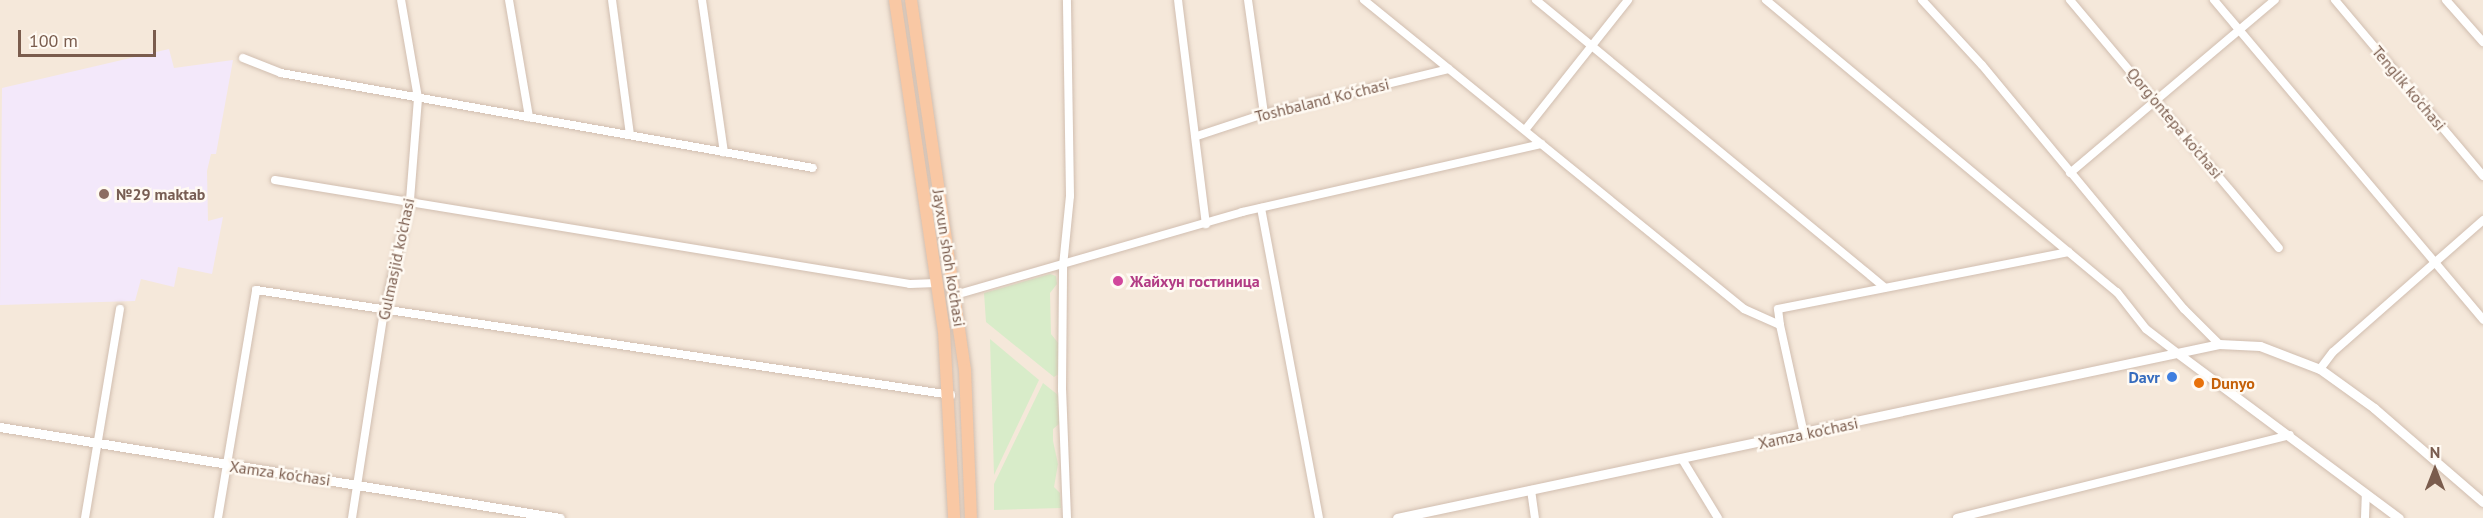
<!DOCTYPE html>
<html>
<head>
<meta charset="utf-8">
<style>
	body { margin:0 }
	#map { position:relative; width:2483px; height:518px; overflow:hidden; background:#fdf6ec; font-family:"PT Sans",sans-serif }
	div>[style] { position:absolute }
	.residential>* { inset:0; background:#f5e8da }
	.education>* { inset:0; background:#f3e8fa }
	.green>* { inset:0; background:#d8ecc9 }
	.roads { filter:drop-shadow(0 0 2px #d1beb0) drop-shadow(0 0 2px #d1beb0) }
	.minor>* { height:8px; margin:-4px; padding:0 4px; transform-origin:4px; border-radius:4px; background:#fff }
	.tertiary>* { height:9px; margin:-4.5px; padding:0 4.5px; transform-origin:4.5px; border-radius:4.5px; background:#fff }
	.trunk>* { height:12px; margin:-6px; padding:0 6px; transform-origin:6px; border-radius:6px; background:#f9c8a4 }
	.dots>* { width:16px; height:16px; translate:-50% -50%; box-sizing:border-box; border:3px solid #fffaf3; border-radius:50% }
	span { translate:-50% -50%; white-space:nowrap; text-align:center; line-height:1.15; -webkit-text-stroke:5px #fffaf3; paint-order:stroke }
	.street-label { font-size:16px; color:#7a5c4d }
	.education-label { font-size:16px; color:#785e54; font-weight:700 }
	.left { translate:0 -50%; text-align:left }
	.hotel-label { font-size:16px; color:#b23c85; font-weight:700 }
	.shop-label { font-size:16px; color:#366cbe; font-weight:700 }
	.right { translate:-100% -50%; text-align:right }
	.food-label { font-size:16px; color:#c56008; font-weight:700 }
	.north { position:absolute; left:2405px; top:440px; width:60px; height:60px; -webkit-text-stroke:4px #fffaf3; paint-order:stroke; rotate:0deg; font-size:16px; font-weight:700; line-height:24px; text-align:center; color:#7a5c4d }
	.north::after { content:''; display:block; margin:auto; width:21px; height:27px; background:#7a5c4d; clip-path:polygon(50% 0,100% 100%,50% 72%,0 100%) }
	.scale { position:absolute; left:18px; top:30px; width:138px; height:27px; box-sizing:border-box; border:3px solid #7a5c4d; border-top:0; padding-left:8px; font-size:18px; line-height:21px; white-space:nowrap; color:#7a5c4d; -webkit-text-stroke:4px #fffaf3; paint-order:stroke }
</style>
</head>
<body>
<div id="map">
	<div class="residential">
		<i style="clip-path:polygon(0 0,2483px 0,2483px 518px,0 518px)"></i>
	</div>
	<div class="education">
		<i style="clip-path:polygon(169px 49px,174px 68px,233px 60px,216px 154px,211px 154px,207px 171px,208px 221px,223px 217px,212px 274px,178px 267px,174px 287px,141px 279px,135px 301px,0 305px,2px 88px)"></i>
	</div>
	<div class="green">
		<i style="clip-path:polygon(1050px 274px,1056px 276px,1057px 284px,1050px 293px,1051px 334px,1059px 344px,1060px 373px,1054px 377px,986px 322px,984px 293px)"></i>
		<i style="clip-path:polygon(990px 339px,1039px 380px,994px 475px)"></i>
		<i style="clip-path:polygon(1043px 383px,1058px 395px,1059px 424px,1053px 429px,1053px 441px,1058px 464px,1054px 487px,1060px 493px,1061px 508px,994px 510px,994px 484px)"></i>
	</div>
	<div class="roads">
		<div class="minor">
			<i style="left:509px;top:0;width:119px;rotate:80.3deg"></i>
			<i style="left:612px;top:0;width:136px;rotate:82.4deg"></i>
			<i style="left:702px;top:0;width:154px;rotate:81.8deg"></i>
			<i style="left:1178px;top:0;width:226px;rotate:82.9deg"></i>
			<i style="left:1248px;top:0;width:115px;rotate:82deg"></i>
			<i style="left:1364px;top:0;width:490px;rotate:39.1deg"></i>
			<i style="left:1744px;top:309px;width:39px;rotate:24deg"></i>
			<i style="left:1780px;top:325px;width:112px;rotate:77.6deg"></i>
			<i style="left:1536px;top:0;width:452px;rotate:39.5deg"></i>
			<i style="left:1766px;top:0;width:457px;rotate:39.8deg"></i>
			<i style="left:2117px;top:292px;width:47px;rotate:51.9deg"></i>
			<i style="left:2146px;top:329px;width:43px;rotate:37.4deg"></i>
			<i style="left:1922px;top:0;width:88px;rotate:47.3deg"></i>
			<i style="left:1982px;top:65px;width:317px;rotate:50.4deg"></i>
			<i style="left:2184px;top:309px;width:49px;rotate:45deg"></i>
			<i style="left:2070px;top:0;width:324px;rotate:49.9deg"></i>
			<i style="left:2214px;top:0;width:418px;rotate:49.9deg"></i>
			<i style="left:2335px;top:0;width:230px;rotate:49.9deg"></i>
			<i style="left:2446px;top:0;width:56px;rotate:48.6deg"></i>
			<i style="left:243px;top:58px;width:41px;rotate:21.5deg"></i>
			<i style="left:281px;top:73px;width:540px;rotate:10.12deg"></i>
			<i style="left:1525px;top:130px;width:166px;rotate:-51.6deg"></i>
			<i style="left:1197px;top:136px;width:71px;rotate:-18.2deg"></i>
			<i style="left:1264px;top:114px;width:190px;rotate:-13.7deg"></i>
			<i style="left:2070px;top:173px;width:268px;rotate:-40.2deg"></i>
			<i style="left:275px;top:180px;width:643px;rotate:9.3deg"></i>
			<i style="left:910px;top:284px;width:27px;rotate:-2deg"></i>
			<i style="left:1261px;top:208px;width:315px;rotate:79.4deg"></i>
			<i style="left:955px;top:295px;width:299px;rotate:-16.1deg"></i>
			<i style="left:1242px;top:212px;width:307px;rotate:-12.8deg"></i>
			<i style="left:1780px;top:325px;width:16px;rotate:-97deg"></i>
			<i style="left:1778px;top:309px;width:296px;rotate:-11.1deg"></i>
			<i style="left:2320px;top:369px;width:21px;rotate:-53deg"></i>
			<i style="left:2333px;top:352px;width:200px;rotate:-41.3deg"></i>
			<i style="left:1682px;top:459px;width:69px;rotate:58.6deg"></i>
			<i style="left:1531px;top:490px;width:28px;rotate:82deg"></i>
			<i style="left:85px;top:518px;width:212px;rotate:-80.5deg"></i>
			<i style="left:218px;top:518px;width:231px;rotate:-80.5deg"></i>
			<i style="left:256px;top:290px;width:703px;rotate:8.59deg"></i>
			<i style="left:352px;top:518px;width:208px;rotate:-81.2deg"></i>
			<i style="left:384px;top:312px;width:115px;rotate:-76.9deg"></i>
			<i style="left:410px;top:200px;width:102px;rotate:-85.5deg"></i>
			<i style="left:418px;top:98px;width:99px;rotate:-99.8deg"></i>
			<i style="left:1067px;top:518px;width:128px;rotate:-92.2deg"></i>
			<i style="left:1062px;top:390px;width:124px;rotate:-89.5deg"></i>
			<i style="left:1063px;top:266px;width:70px;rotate:-84.3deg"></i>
			<i style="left:1070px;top:196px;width:196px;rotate:-90.9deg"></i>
			<i style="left:1957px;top:518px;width:343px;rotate:-14deg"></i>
			<i style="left:2365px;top:518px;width:24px;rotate:-88deg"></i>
		</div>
		<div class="tertiary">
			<i style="left:2180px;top:355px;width:273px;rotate:36.7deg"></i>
			<i style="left:0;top:427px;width:567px;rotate:9.23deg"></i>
			<i style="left:1397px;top:518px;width:840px;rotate:-11.95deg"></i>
			<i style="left:2219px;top:344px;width:41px;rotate:2.8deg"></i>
			<i style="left:2260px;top:346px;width:64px;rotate:21deg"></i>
			<i style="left:2320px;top:369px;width:67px;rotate:35.8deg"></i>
			<i style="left:2374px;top:408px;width:144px;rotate:40.8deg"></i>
		</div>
		<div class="trunk">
			<i style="left:895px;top:0;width:335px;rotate:81.6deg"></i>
			<i style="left:944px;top:331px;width:187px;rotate:86.9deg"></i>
			<i style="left:911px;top:0;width:374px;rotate:81.7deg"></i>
			<i style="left:965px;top:370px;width:148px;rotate:87.7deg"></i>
		</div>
	</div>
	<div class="dots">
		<i style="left:104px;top:194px;background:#8d6e63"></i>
		<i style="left:1118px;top:281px;background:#d1479c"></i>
		<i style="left:2172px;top:377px;background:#3f7fe0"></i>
		<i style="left:2199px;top:383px;background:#e8710a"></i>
	</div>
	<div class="street-label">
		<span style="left:2409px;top:88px;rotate:50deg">Tenglik ko'chasi</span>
		<span style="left:1322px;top:100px;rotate:-14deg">Toshbaland Koʻchasi</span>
		<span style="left:2175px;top:123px;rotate:50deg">Qorg'ontepa ko'chasi</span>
		<span style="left:949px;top:258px;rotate:81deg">Jayxun shoh ko'chasi</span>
		<span style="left:396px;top:259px;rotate:-78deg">Gulmasjid ko'chasi</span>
		<span style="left:1808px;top:433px;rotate:-12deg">Xamza ko'chasi</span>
		<span style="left:280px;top:473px;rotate:8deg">Xamza ko'chasi</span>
	</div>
	<div class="education-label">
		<span class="left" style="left:116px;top:194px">№29 maktab</span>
	</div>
	<div class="hotel-label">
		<span class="left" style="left:1130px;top:281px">Жайхун гостиница</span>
	</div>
	<div class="shop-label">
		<span class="right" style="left:2160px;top:377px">Davr</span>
	</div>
	<div class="food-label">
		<span class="left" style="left:2211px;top:383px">Dunyo</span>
	</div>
	<div class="north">N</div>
	<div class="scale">100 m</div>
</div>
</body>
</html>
